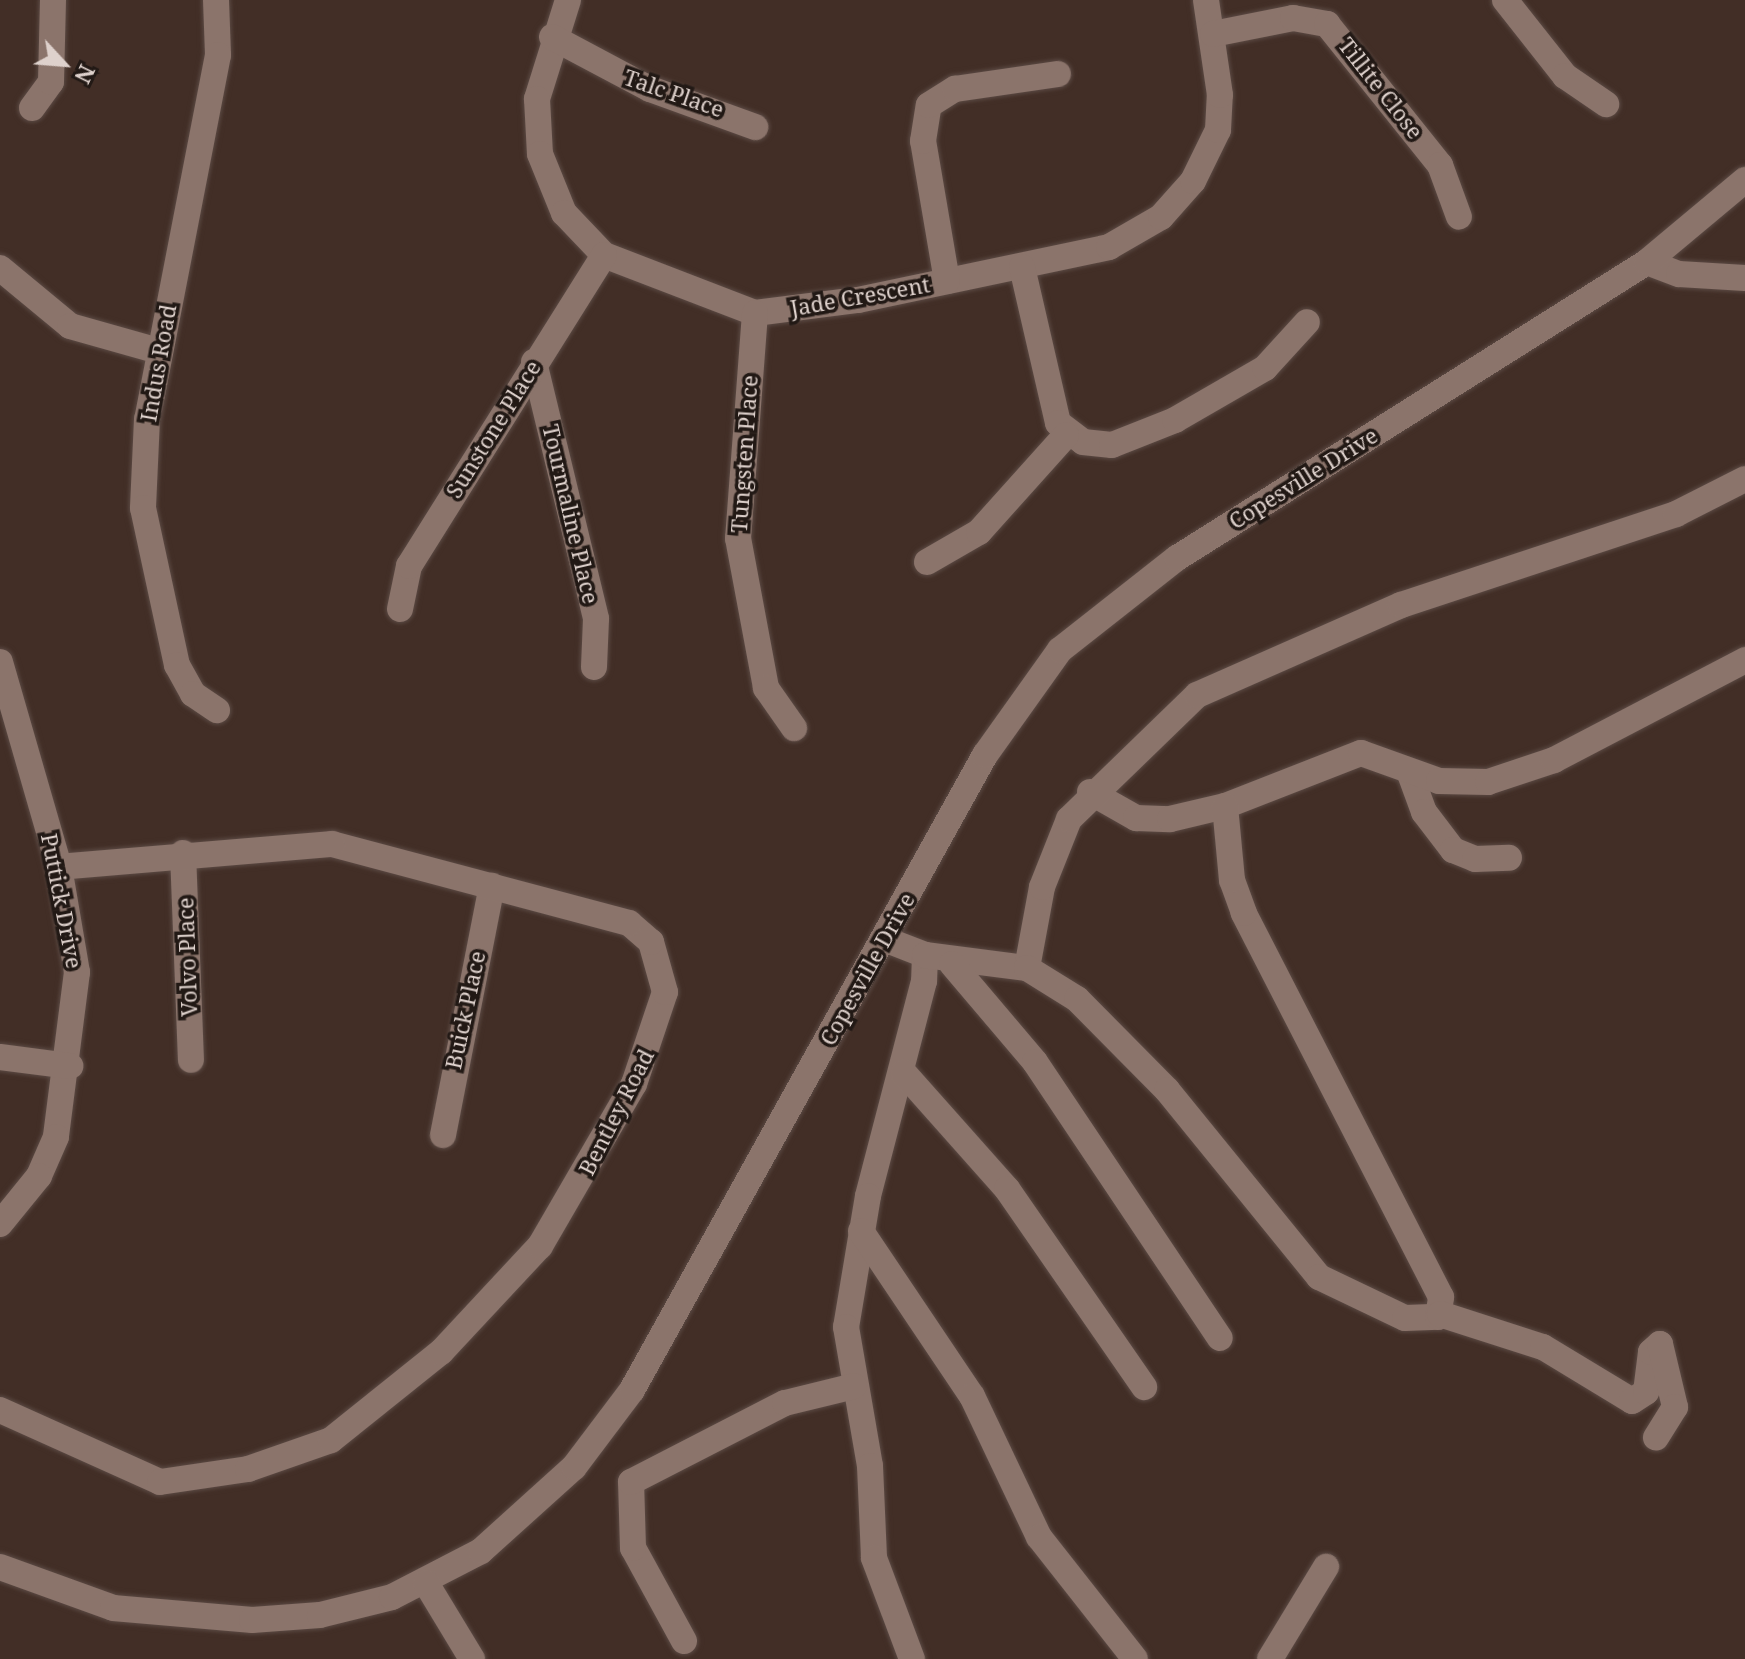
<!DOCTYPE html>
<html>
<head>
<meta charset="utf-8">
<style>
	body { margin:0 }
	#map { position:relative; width:1745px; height:1659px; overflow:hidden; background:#422e26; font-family:"Noto Serif",serif }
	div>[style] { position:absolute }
	.roads { filter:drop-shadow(0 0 2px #5b4a44) drop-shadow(0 0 2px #5b4a44) }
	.minor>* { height:26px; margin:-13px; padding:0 13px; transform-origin:13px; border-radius:13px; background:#8b746b }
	span { translate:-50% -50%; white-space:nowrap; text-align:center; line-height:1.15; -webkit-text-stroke:7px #221915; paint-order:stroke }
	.street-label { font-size:22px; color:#ded1cc }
	.north { position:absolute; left:24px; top:24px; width:80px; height:80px; -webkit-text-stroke:6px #221915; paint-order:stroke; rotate:116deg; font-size:22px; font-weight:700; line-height:32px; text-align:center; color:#ded1cc }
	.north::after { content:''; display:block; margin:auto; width:28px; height:36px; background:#ded1cc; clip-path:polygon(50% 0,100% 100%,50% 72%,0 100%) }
</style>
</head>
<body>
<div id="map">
	<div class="roads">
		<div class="minor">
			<i style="left:216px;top:0;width:55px;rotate:87.9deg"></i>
			<i style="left:218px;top:55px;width:371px;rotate:101deg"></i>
			<i style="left:147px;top:419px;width:89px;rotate:92.6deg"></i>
			<i style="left:143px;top:508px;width:161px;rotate:77.8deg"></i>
			<i style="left:177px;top:665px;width:33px;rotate:61deg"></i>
			<i style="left:193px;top:694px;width:29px;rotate:34deg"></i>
			<i style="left:568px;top:0;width:104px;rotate:107.4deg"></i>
			<i style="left:537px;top:99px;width:55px;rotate:86.9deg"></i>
			<i style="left:540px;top:154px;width:64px;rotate:67.9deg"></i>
			<i style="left:564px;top:213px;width:58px;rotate:46.4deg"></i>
			<i style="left:604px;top:255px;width:162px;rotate:21deg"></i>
			<i style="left:755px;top:313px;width:104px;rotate:-7.2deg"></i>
			<i style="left:858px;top:300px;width:257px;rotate:-11.9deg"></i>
			<i style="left:1109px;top:247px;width:60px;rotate:-30deg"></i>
			<i style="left:1161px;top:217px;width:48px;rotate:-48.4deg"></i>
			<i style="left:1193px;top:181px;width:57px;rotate:-63.9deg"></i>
			<i style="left:1218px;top:130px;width:35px;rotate:-87deg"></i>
			<i style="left:1220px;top:95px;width:96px;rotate:-98.4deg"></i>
			<i style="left:1505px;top:0;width:97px;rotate:51.7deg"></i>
			<i style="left:1565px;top:76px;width:50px;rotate:34.3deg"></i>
			<i style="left:1213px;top:34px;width:82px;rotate:-11.3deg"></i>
			<i style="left:1293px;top:18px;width:35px;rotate:10deg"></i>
			<i style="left:1327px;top:24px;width:181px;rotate:51.3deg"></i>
			<i style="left:1440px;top:165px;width:55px;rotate:69.9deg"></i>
			<i style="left:552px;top:37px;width:111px;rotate:28deg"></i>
			<i style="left:650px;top:89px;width:112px;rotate:19.9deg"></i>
			<i style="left:32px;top:108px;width:32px;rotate:-54deg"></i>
			<i style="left:51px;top:82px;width:82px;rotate:-88.6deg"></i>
			<i style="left:1647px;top:262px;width:34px;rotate:21deg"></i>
			<i style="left:1679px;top:274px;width:66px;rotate:3.5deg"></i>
			<i style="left:1022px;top:267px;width:160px;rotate:77deg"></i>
			<i style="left:1058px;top:423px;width:31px;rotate:37deg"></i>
			<i style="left:1083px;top:442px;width:29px;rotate:6deg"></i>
			<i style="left:1112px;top:445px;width:68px;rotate:-21.6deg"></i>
			<i style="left:1175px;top:420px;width:104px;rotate:-30deg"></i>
			<i style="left:1265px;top:368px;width:62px;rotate:-47.6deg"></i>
			<i style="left:0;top:268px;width:91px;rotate:39.6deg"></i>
			<i style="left:70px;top:326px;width:92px;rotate:15.7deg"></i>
			<i style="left:947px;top:281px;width:142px;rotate:-99.7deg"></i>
			<i style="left:923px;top:141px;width:36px;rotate:-81deg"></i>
			<i style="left:929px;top:105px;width:31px;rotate:-32deg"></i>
			<i style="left:955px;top:89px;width:104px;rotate:-8.3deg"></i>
			<i style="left:755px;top:313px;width:226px;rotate:94.3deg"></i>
			<i style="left:738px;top:538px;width:153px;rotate:79.4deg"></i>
			<i style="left:766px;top:688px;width:49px;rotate:55deg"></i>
			<i style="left:534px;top:362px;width:264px;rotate:76.4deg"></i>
			<i style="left:596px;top:619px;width:48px;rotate:92.4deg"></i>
			<i style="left:927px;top:562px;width:60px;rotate:-30deg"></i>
			<i style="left:979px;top:532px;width:130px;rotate:-48.1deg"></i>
			<i style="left:400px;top:609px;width:44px;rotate:-78.2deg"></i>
			<i style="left:409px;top:566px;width:367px;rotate:-57.9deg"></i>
			<i style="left:0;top:662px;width:213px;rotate:73.9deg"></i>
			<i style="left:59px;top:867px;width:107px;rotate:80.3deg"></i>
			<i style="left:77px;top:972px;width:166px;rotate:97.3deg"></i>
			<i style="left:56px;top:1137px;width:43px;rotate:113.6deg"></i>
			<i style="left:39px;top:1176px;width:62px;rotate:129.1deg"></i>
			<i style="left:1409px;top:771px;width:44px;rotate:69.9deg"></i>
			<i style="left:1424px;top:812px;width:48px;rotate:52.7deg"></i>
			<i style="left:1453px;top:850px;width:24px;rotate:22deg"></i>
			<i style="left:1475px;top:859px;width:34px;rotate:-2deg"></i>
			<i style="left:1090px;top:792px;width:53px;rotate:29.5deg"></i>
			<i style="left:1136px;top:818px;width:34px;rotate:2deg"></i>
			<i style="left:1170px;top:819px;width:57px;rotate:-13.3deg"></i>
			<i style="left:1225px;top:806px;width:146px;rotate:-21.3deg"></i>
			<i style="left:1361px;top:753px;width:83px;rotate:19.7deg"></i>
			<i style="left:1439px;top:781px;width:49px;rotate:1.2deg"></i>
			<i style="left:1488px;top:782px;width:70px;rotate:-18.4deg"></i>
			<i style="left:1554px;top:760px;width:216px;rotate:-27.6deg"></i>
			<i style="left:183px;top:853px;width:207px;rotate:87.8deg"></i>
			<i style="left:884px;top:939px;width:44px;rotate:21.3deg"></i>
			<i style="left:925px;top:955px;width:26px;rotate:92deg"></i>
			<i style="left:924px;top:981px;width:222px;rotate:104.6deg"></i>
			<i style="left:868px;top:1196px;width:133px;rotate:99.5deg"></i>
			<i style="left:846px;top:1327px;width:141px;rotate:80.2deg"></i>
			<i style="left:870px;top:1466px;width:92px;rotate:87.5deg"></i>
			<i style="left:874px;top:1558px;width:108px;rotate:69.4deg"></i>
			<i style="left:925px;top:955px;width:103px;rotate:7.3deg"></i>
			<i style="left:1027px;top:968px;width:82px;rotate:-79.5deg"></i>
			<i style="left:1042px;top:887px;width:73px;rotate:-68.3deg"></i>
			<i style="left:1069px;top:819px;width:178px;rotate:-44.1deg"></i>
			<i style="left:1197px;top:695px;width:223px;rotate:-23.8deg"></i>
			<i style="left:1401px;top:605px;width:290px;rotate:-18.3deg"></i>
			<i style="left:1676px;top:514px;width:77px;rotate:-26.9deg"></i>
			<i style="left:952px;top:964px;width:128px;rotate:49.7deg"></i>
			<i style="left:1035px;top:1062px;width:332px;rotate:56.2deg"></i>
			<i style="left:1027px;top:968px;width:59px;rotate:31.8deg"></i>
			<i style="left:1077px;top:999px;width:128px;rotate:45.3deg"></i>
			<i style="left:1167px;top:1090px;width:241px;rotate:50.9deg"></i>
			<i style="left:1319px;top:1277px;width:95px;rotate:25.5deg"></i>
			<i style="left:1405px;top:1318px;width:33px;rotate:-2deg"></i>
			<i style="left:1438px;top:1317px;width:20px;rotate:-81deg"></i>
			<i style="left:1441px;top:1297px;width:432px;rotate:-117.2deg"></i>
			<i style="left:1244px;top:913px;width:35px;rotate:-110deg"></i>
			<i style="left:1232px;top:880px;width:74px;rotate:-95.4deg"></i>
			<i style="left:0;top:1057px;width:71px;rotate:7.3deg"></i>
			<i style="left:904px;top:1073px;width:155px;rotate:48.4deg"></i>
			<i style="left:1007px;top:1189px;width:241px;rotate:55.3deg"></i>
			<i style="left:443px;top:1135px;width:254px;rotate:-78.9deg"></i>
			<i style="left:861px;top:1231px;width:199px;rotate:56.1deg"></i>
			<i style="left:972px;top:1396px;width:156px;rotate:64.6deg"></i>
			<i style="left:1039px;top:1537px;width:155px;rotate:51.8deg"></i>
			<i style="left:1440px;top:1314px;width:108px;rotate:17.8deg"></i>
			<i style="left:1543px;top:1347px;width:104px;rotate:31.2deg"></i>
			<i style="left:1632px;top:1401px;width:17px;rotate:-33deg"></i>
			<i style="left:1646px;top:1392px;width:40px;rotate:-82.9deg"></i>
			<i style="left:1651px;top:1352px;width:12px;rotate:-42deg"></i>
			<i style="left:1660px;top:1344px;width:65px;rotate:76.6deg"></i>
			<i style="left:1675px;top:1407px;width:36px;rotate:122deg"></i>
			<i style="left:0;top:1410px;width:175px;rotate:24.2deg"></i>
			<i style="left:160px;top:1482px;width:89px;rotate:-8.4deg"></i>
			<i style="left:248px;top:1469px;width:88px;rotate:-19.3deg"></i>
			<i style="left:331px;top:1440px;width:141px;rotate:-38.7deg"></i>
			<i style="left:441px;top:1352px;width:145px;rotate:-47deg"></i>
			<i style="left:540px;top:1246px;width:187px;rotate:-59.9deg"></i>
			<i style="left:634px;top:1084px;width:97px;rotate:-71.4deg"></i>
			<i style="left:665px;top:992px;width:52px;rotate:-105.6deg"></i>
			<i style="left:651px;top:942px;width:29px;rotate:-139deg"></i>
			<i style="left:629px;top:923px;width:307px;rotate:-165.1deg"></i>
			<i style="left:332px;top:844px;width:274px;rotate:175.2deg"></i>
			<i style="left:0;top:1567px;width:120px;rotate:19.9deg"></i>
			<i style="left:113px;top:1608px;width:140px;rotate:4.9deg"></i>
			<i style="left:252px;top:1620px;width:68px;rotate:-4.2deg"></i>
			<i style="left:320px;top:1615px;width:74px;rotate:-14deg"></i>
			<i style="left:392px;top:1597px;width:100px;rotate:-27.3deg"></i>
			<i style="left:481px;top:1551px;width:125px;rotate:-42.1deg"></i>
			<i style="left:574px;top:1467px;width:96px;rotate:-53deg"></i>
			<i style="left:632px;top:1390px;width:727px;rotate:-60.93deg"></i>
			<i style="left:985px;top:755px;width:129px;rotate:-54.5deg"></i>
			<i style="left:1060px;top:650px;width:149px;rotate:-38.2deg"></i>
			<i style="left:1177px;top:558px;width:555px;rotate:-32.2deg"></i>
			<i style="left:1647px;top:262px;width:128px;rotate:-39.9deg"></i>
			<i style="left:426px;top:1583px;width:89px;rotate:58.8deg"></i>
			<i style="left:684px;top:1641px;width:106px;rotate:-118.7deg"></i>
			<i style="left:633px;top:1548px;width:66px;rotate:-91.7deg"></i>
			<i style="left:631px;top:1482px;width:173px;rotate:-27.2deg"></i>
			<i style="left:785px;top:1403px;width:71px;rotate:-13.8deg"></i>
			<i style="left:1270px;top:1659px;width:108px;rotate:-58.7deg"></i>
		</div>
	</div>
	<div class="street-label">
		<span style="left:1381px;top:88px;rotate:52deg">Tillite Close</span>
		<span style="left:674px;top:93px;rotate:19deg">Talc Place</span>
		<span style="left:860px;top:296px;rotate:-10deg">Jade Crescent</span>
		<span style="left:158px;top:363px;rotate:-80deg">Indus Road</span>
		<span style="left:493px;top:429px;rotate:-58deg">Sunstone Place</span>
		<span style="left:744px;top:454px;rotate:-86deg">Tungsten Place</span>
		<span style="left:1303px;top:478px;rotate:-32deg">Copesville Drive</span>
		<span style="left:571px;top:514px;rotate:77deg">Tourmaline Place</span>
		<span style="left:62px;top:901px;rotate:79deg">Puttick Drive</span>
		<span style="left:187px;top:957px;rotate:-92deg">Volvo Place</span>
		<span style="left:867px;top:969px;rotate:-61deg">Copesville Drive</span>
		<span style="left:465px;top:1010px;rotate:-78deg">Buick Place</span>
		<span style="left:616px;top:1112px;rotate:-63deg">Bentley Road</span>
	</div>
	<div class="north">N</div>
</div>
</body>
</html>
